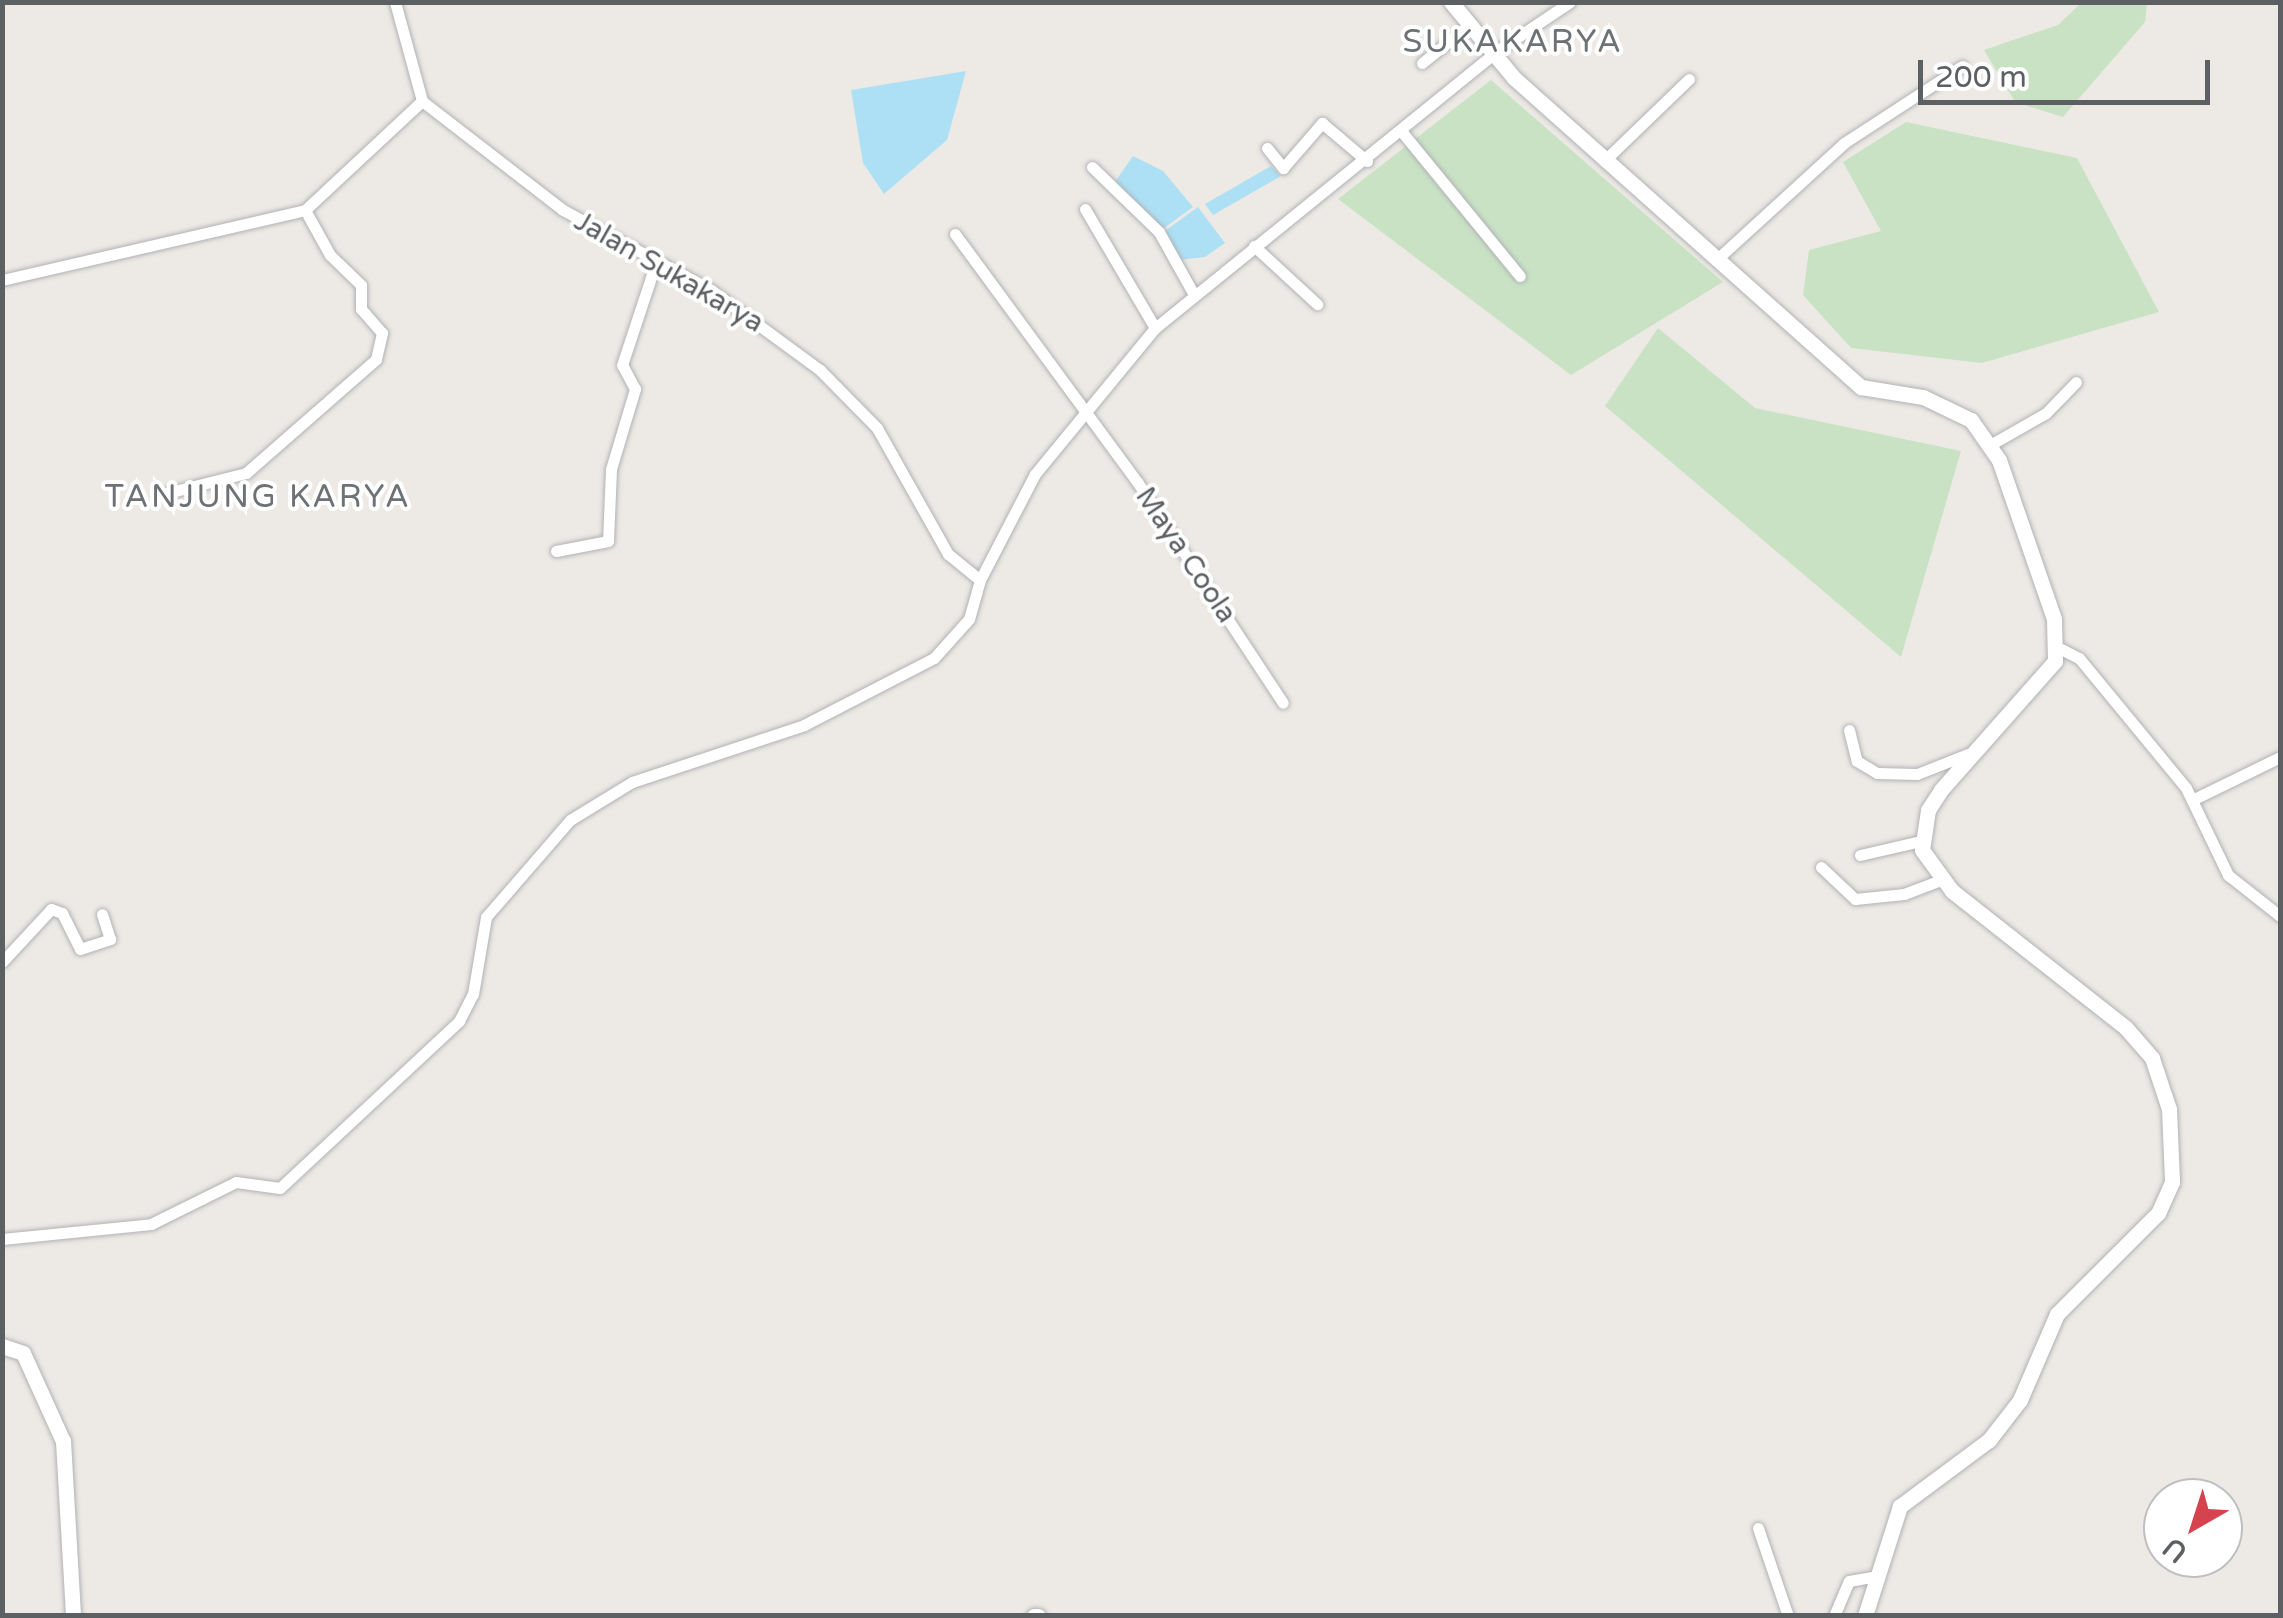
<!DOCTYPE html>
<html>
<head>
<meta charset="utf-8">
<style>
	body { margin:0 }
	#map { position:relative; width:2283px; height:1618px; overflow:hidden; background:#edeae5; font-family:"Varela Round",sans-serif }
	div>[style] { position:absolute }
	.green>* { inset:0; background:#c9e2c4 }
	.water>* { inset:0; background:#ade0f5 }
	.roads { filter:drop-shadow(0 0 2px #b0b2b5) drop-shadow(0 0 2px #b0b2b5) }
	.street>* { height:11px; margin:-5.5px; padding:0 5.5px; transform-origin:5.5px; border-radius:5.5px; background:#fff }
	.secondary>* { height:15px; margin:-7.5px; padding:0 7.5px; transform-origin:7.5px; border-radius:7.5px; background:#fff }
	span { translate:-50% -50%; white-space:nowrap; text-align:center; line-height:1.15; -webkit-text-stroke:8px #fff; paint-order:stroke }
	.street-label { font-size:28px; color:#5c6063 }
	.quarter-label { font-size:32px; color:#6d7275; letter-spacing:2.5px }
	.frame { position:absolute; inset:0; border:5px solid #5c6063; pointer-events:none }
	.north { position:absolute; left:2143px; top:1478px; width:100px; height:100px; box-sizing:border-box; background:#fff; border:2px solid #bebfc1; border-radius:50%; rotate:219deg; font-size:28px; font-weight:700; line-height:40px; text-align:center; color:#5c6063 }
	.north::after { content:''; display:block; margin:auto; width:35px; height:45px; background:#d4434e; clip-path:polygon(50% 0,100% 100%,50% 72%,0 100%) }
	.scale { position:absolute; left:1918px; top:60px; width:292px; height:45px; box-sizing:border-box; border:5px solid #5c6063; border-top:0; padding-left:12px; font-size:30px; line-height:35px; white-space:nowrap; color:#5c6063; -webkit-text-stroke:8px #fff; paint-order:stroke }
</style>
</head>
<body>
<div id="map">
	<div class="green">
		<i style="clip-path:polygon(2081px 3px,2147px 3px,2145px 22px,2063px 117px,2015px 102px,1984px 50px,2058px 25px)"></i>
		<i style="clip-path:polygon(1491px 80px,1723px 282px,1571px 375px,1338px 199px)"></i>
		<i style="clip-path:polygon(1906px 122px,2077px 158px,2159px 312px,1982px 363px,1851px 348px,1803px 295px,1809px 250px,1881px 231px,1843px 162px)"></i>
		<i style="clip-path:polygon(1658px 328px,1755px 408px,1961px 451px,1901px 657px,1605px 406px)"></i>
	</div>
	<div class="water">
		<i style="clip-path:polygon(966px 71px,947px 140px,884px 194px,863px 163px,851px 90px)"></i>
		<i style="clip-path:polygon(1133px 156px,1163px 171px,1193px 207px,1160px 231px,1115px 182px)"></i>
		<i style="clip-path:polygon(1271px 166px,1281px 176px,1213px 215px,1205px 204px)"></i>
		<i style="clip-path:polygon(1198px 207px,1225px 243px,1205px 257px,1179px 260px,1162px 233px)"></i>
	</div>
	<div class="roads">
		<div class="street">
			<i style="left:395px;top:2px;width:103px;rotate:74.7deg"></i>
			<i style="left:1422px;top:63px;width:60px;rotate:-39deg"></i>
			<i style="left:1402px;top:132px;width:186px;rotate:50.7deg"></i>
			<i style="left:1267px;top:148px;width:26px;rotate:51deg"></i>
			<i style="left:1283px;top:168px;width:60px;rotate:-49.1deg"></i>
			<i style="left:1322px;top:123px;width:59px;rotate:40.2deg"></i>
			<i style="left:1604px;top:161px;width:118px;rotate:-44deg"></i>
			<i style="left:1092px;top:167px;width:93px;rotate:44.1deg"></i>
			<i style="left:1159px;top:232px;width:72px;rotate:60.9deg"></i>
			<i style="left:1085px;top:209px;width:138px;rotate:59.5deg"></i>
			<i style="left:955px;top:234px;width:309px;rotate:53.7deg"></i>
			<i style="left:1138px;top:483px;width:263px;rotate:56.6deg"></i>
			<i style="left:1254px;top:246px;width:86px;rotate:42.6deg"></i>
			<i style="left:1716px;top:260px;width:173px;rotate:-42.4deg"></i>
			<i style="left:1844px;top:143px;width:141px;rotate:-33.1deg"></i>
			<i style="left:2px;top:280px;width:311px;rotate:-13deg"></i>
			<i style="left:305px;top:210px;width:160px;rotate:-43deg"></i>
			<i style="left:422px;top:101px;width:178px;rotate:37.7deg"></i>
			<i style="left:563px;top:210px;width:168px;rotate:28.4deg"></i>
			<i style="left:711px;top:290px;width:135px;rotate:36.3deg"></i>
			<i style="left:820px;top:370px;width:81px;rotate:45.5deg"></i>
			<i style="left:877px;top:428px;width:145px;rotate:60.6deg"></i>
			<i style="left:948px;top:554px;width:41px;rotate:39.1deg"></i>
			<i style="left:980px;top:580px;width:119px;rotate:-62.6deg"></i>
			<i style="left:1035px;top:474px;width:189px;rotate:-50.6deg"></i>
			<i style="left:1155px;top:328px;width:444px;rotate:-39deg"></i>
			<i style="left:1500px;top:49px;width:84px;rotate:-33.9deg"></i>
			<i style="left:1990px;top:445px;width:64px;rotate:-29.7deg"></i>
			<i style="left:2046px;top:413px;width:43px;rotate:-45.9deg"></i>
			<i style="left:167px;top:493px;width:81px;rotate:-14.2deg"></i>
			<i style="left:246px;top:473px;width:173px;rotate:-41.2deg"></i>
			<i style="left:376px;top:359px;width:27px;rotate:-77deg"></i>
			<i style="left:382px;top:333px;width:32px;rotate:-131deg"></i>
			<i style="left:361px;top:309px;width:24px;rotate:-90deg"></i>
			<i style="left:361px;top:285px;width:43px;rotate:-135.9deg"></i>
			<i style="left:330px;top:255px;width:51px;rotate:-119.1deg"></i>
			<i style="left:556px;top:551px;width:53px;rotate:-10.9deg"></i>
			<i style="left:608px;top:541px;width:72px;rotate:-87.6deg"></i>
			<i style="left:611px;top:469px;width:84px;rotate:-73.3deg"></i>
			<i style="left:635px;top:389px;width:27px;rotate:-118deg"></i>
			<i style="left:622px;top:365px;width:108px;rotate:-71.7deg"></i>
			<i style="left:2061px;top:649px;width:20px;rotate:27deg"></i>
			<i style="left:2079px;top:658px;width:168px;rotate:50.5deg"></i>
			<i style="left:2186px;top:788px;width:97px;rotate:64.2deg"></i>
			<i style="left:2228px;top:875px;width:66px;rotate:38.3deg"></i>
			<i style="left:1849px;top:730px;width:32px;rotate:76deg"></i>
			<i style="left:1857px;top:761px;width:23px;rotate:31deg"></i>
			<i style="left:1877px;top:773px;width:40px;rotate:1.4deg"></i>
			<i style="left:1917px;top:774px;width:55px;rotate:-21.4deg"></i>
			<i style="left:2192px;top:800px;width:98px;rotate:-26deg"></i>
			<i style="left:1860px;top:855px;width:63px;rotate:-12.9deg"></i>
			<i style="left:1821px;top:867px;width:47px;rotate:43.3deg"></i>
			<i style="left:1855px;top:899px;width:49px;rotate:-5.8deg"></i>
			<i style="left:1904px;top:894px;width:39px;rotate:-21deg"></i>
			<i style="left:2px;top:962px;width:72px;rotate:-47.2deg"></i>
			<i style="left:51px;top:909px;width:12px;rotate:20deg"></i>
			<i style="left:62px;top:913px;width:40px;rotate:63.4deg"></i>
			<i style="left:80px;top:949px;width:32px;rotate:-18deg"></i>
			<i style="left:110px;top:939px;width:26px;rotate:-108deg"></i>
			<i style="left:2px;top:1239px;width:150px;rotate:-5.7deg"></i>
			<i style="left:151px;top:1224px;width:95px;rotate:-26.3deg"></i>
			<i style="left:236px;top:1182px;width:44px;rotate:7.8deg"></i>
			<i style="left:280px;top:1188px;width:245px;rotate:-43deg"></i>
			<i style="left:459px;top:1021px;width:30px;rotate:-63deg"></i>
			<i style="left:473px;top:994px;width:78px;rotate:-80.4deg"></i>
			<i style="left:486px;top:917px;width:128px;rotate:-49.1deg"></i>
			<i style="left:570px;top:820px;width:73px;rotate:-31.5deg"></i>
			<i style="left:632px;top:782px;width:181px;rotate:-18.3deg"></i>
			<i style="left:804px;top:725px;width:146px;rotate:-27.3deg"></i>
			<i style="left:934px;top:658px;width:52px;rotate:-48.1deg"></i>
			<i style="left:969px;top:619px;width:41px;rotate:-74.2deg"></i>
			<i style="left:1758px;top:1528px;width:93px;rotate:71.2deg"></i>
			<i style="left:1834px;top:1616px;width:38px;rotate:-67deg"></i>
			<i style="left:1849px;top:1581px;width:28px;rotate:-10deg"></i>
		</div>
		<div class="secondary">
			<i style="left:1451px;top:2px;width:99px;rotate:50.3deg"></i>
			<i style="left:1514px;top:78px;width:465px;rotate:41.7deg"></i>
			<i style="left:1861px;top:387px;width:63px;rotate:9.2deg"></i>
			<i style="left:1923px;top:397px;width:53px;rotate:25.6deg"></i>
			<i style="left:1971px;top:420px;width:49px;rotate:55deg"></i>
			<i style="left:1999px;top:460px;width:168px;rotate:70.9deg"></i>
			<i style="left:2054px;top:619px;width:42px;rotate:88.6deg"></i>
			<i style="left:2055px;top:661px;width:172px;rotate:131.5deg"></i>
			<i style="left:1941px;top:790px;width:24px;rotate:123deg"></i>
			<i style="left:1928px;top:810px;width:40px;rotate:98.5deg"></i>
			<i style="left:1922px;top:850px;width:51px;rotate:53.8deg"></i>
			<i style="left:1952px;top:891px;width:221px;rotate:38.2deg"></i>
			<i style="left:2126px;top:1028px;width:40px;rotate:49deg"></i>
			<i style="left:2152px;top:1058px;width:54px;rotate:71.6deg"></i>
			<i style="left:2169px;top:1109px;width:73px;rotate:87.6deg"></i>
			<i style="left:2172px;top:1182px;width:34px;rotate:114deg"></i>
			<i style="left:2158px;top:1213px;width:143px;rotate:135deg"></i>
			<i style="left:2057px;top:1314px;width:94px;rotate:113.3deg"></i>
			<i style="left:2020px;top:1400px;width:51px;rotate:127.8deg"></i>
			<i style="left:1989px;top:1440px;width:111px;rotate:143.4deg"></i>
			<i style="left:1900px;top:1506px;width:115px;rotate:107.7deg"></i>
			<i style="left:2px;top:1346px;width:22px;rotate:18deg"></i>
			<i style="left:23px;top:1353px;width:97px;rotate:65.6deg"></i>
			<i style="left:63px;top:1441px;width:175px;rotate:86.7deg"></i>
			<i style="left:1034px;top:1616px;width:4px"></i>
		</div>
	</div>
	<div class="street-label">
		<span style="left:669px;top:272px;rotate:30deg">Jalan Sukakarya</span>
		<span style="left:1186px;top:555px;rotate:56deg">Maya Coola</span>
	</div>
	<div class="quarter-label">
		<span style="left:1513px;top:42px">SUKAKARYA</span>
		<span style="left:258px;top:497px">TANJUNG KARYA</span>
	</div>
	<div class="frame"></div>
	<div class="north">U</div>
	<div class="scale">200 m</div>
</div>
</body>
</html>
